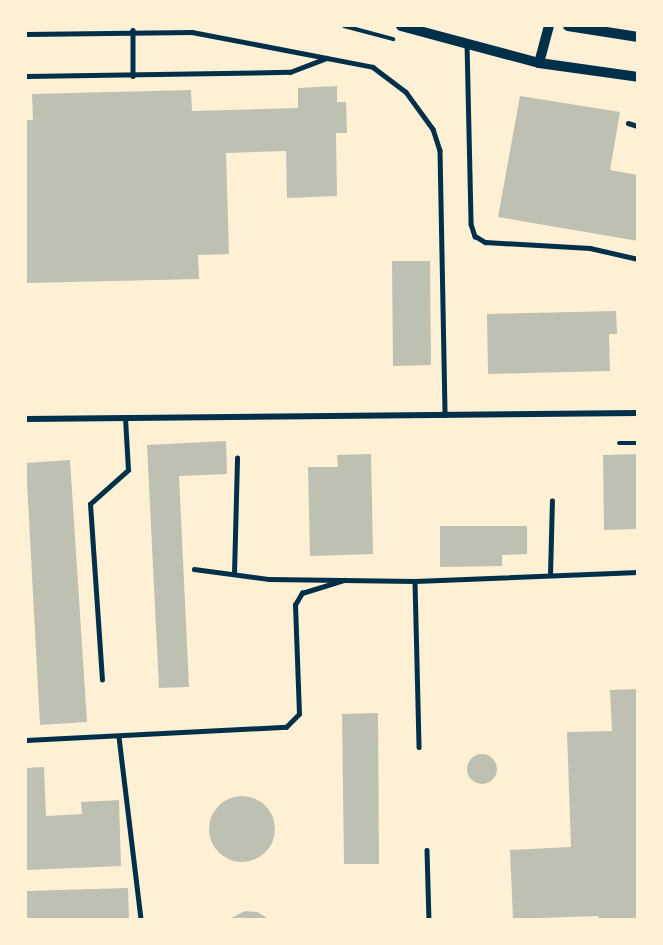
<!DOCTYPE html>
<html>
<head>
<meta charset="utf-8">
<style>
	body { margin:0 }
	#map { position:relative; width:663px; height:945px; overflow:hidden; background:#fdf0d5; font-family:"DM Sans",sans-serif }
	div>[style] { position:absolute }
	.building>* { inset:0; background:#bec0b2 }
	.round { border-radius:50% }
	.path>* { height:4px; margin:-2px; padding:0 2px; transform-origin:2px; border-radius:2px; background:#003049 }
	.service>* { height:4.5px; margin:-2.25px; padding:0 2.25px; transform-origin:2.25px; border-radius:2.25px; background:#003049 }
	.minor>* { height:6px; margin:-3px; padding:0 3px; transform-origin:3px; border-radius:3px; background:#003049 }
	.tertiary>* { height:10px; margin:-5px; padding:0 5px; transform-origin:5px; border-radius:5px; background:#003049 }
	span { translate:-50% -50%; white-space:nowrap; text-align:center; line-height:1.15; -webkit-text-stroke:4.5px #fdf0d5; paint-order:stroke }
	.frame { position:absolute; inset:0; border:27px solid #fdf0d5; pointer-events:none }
</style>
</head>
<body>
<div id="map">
	<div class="building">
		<i style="clip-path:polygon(337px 86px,337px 102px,346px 102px,347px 133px,336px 133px,337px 196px,287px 198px,286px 151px,226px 153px,229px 254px,198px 255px,199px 279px,27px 283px,26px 120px,33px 120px,32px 94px,191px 90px,192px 111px,298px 108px,298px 88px)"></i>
		<i style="clip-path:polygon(520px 96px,620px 112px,610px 170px,638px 175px,638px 241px,498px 217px)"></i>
		<i style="clip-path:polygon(392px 261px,430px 261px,431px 365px,393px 366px)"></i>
		<i style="clip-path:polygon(616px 311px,617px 334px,609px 334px,610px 371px,488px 374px,487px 314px)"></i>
		<i style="clip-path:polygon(226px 441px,227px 474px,179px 476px,189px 687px,159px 688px,147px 445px)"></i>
		<i style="clip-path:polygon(371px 454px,373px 554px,310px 556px,308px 467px,338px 467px,337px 455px)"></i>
		<i style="clip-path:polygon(638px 454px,638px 529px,604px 530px,603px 455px)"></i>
		<i style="clip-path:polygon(70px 460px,87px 722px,40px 725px,26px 463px)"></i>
		<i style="clip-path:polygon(440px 526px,527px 526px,527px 554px,502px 555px,502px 566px,440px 567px)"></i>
		<i style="clip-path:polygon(638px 689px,638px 920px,599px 920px,598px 916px,513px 919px,510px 850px,571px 847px,567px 732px,612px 731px,610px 690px)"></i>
		<i style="clip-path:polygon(378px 713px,379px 864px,344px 864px,342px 714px)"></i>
		<i class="round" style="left:467px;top:754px;width:30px;height:30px"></i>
		<i style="clip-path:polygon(44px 767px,46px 816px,82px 814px,81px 802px,119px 800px,121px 866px,26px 870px,26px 768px)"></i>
		<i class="round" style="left:209px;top:796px;width:66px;height:66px"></i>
		<i style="clip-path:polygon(128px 888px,129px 920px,26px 920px,26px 891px)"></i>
		<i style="clip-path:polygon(245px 911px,257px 912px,271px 920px,227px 920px)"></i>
	</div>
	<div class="path">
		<i style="left:344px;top:26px;width:51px;rotate:14.9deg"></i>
	</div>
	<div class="service">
		<i style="left:133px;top:30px;width:46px;rotate:90deg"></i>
		<i style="left:26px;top:34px;width:166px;rotate:-0.7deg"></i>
		<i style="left:192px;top:32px;width:184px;rotate:10.9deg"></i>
		<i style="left:373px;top:67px;width:41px;rotate:37.1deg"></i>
		<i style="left:406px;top:92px;width:46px;rotate:53.9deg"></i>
		<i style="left:433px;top:129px;width:22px;rotate:72deg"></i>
		<i style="left:440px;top:150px;width:265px;rotate:88.9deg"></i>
		<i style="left:467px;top:43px;width:181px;rotate:88.7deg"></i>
		<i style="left:471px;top:224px;width:13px;rotate:72deg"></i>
		<i style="left:475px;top:236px;width:12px;rotate:31deg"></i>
		<i style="left:485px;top:242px;width:105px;rotate:3.3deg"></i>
		<i style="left:590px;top:248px;width:49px;rotate:12.9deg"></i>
		<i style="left:26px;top:76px;width:264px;rotate:-0.9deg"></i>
		<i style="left:290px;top:72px;width:39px;rotate:-21deg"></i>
		<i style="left:628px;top:123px;width:10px;rotate:17deg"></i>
		<i style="left:619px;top:443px;width:19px"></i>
		<i style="left:194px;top:569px;width:76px;rotate:7.6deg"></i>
		<i style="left:269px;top:579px;width:146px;rotate:0.8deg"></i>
		<i style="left:415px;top:581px;width:223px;rotate:-2.3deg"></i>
		<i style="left:234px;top:574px;width:116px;rotate:-88.5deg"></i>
		<i style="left:550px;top:575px;width:74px;rotate:-88.5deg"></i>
		<i style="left:415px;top:581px;width:166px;rotate:88.6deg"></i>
		<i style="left:102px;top:680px;width:176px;rotate:-93.9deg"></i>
		<i style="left:90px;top:504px;width:51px;rotate:-41.8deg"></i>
		<i style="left:128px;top:470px;width:52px;rotate:-93.3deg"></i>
		<i style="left:119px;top:737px;width:184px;rotate:83.1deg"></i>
		<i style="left:26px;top:740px;width:260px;rotate:-2.9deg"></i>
		<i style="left:286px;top:727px;width:18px;rotate:-45deg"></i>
		<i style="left:299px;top:714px;width:109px;rotate:-92.1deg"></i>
		<i style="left:295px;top:605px;width:14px;rotate:-60deg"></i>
		<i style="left:302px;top:593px;width:44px;rotate:-17.2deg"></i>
		<i style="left:427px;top:850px;width:70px;rotate:88.4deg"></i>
	</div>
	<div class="minor">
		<i style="left:26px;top:419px;width:612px;rotate:-0.56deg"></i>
	</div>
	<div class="tertiary">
		<i style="left:401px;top:26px;width:143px;rotate:15deg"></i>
		<i style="left:539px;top:63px;width:100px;rotate:8deg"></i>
		<i style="left:568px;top:26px;width:71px;rotate:8.9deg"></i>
		<i style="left:539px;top:63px;width:38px;rotate:-75deg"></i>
	</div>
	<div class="frame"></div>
</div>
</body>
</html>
